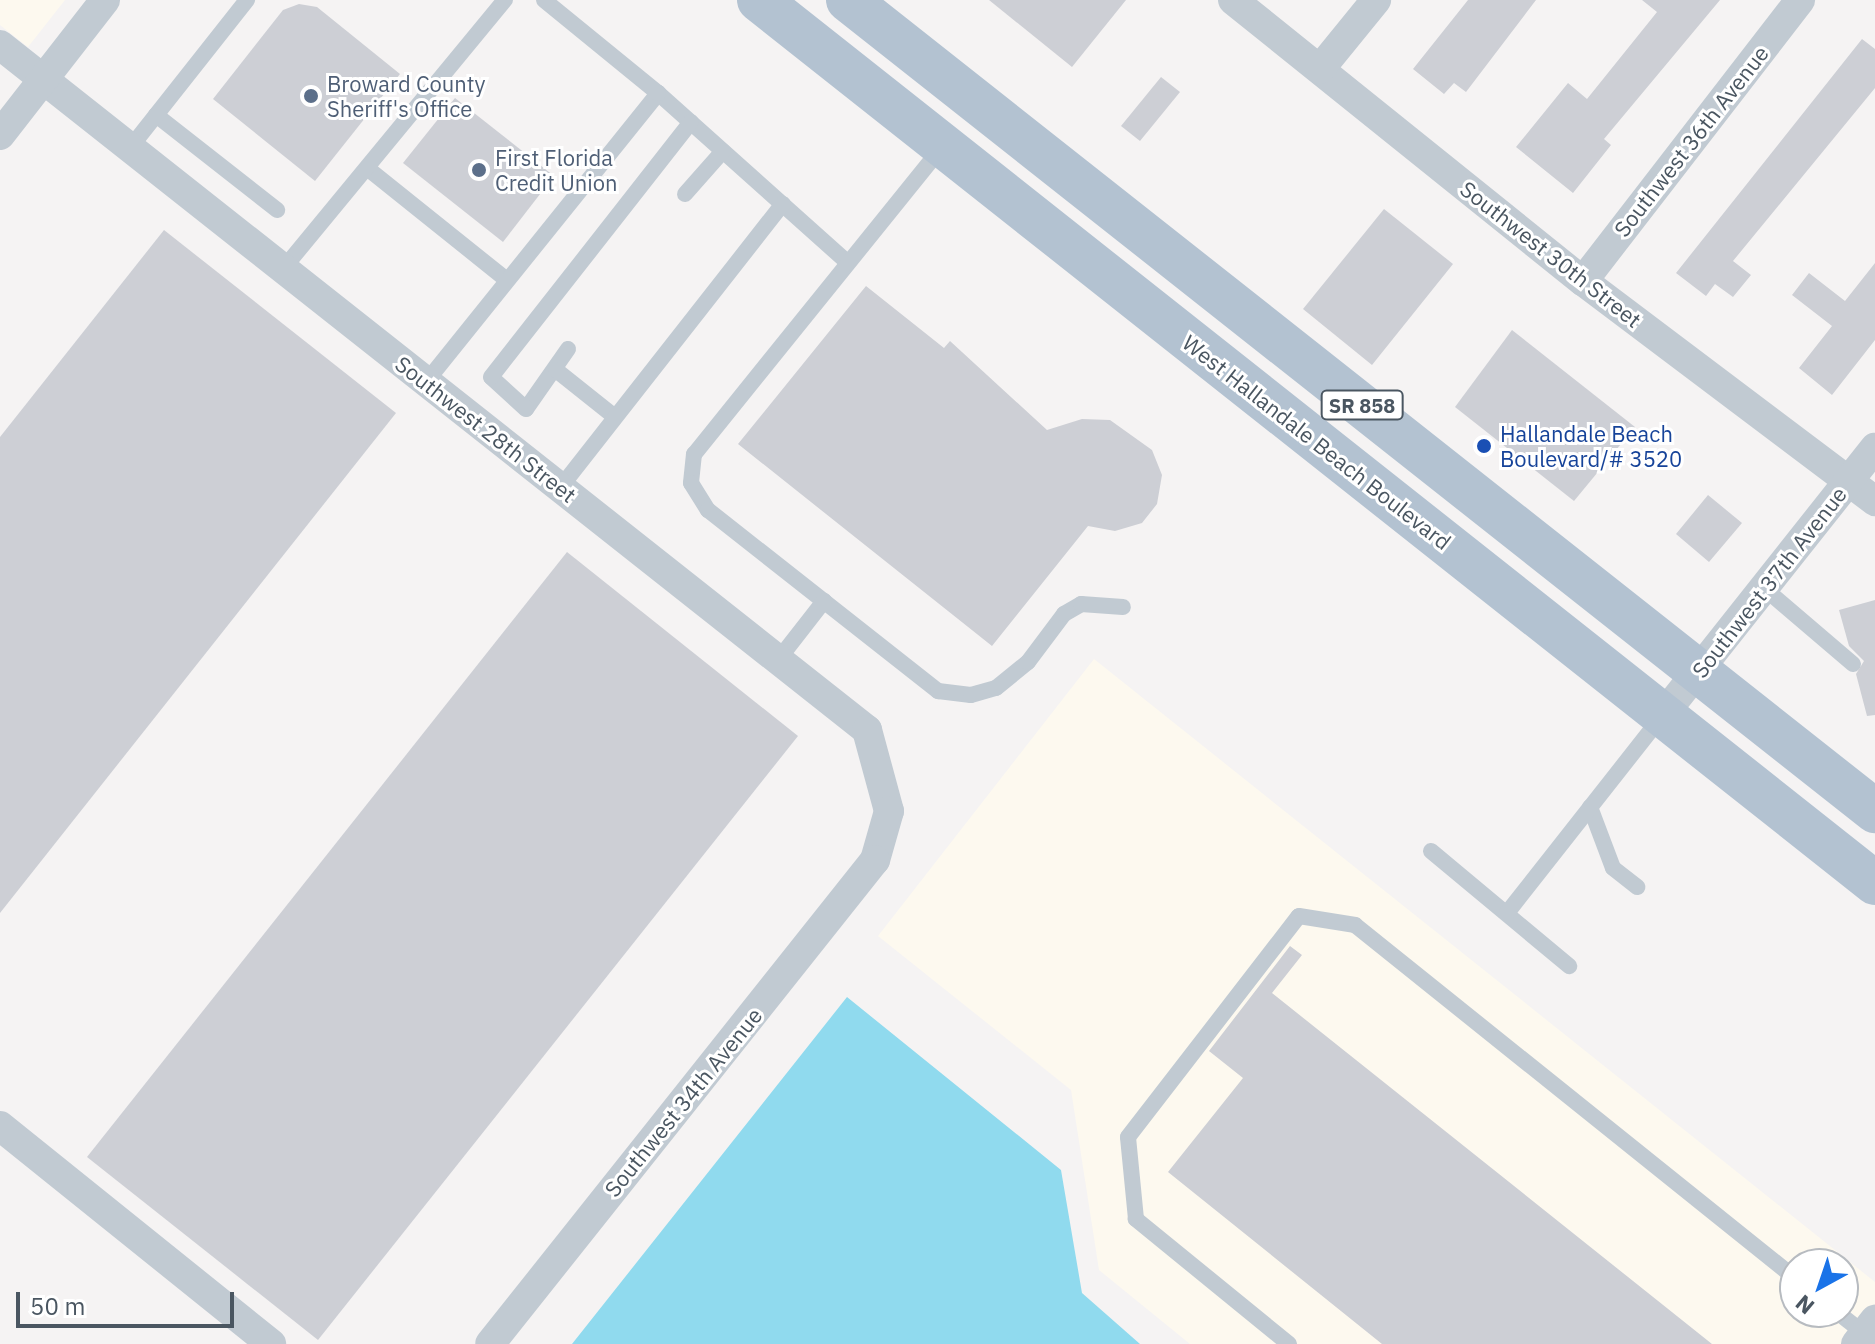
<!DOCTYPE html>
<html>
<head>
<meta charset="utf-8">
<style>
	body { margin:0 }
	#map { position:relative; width:1875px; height:1344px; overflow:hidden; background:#f5f3f3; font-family:"IBM Plex Sans",sans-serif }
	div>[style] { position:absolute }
	.commercial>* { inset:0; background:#fdf9ef }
	.water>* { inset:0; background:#90daee }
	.building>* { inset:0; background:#cdcfd5 }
	.service>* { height:16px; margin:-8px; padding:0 8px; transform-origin:8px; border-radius:8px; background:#c1cad2 }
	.minor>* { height:30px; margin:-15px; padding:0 15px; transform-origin:15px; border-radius:15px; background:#c1cad2 }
	.primary>* { height:44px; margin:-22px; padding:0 22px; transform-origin:22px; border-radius:22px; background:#b3c2d1 }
	.dots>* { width:22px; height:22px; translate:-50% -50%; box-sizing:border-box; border:4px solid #fff; border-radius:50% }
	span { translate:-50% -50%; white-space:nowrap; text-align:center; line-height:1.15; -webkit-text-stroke:6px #fff; paint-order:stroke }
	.shield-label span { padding:2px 6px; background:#fff; border:2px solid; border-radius:6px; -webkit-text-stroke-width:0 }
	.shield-label { font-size:20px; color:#4a5661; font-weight:700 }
	.service-label { font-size:22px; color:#4e5e75 }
	.left { translate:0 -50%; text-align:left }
	.street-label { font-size:22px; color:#4a5661 }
	.transit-label { font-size:22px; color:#164399 }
	.north { position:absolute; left:1779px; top:1248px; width:80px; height:80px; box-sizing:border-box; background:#fff; border:2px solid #b7bbc0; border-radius:50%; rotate:220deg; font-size:22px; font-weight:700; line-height:32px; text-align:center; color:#4a5661 }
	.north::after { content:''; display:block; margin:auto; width:28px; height:36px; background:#1a73e8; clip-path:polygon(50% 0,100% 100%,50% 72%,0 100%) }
	.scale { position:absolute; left:16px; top:1292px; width:218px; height:36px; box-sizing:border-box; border:4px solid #4a5661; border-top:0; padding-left:10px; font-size:24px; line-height:28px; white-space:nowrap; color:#4a5661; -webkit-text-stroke:6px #fff; paint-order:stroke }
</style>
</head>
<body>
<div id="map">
	<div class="commercial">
		<i style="clip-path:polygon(0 0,65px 0,28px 47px,0 25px)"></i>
		<i style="clip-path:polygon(evenodd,1094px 659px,1875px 1282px,1875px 1344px,1190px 1344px,1099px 1270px,1071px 1090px,878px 936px,1094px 659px,1795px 1264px,1843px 1264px,1843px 1312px,1795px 1312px,1795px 1264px)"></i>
	</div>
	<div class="water">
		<i style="clip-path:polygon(847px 997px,1061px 1170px,1082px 1293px,1140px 1344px,572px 1344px)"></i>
	</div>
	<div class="building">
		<i style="clip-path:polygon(989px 0,1126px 0,1072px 67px)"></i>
		<i style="clip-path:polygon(1468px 0,1536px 0,1466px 92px,1454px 83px,1444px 94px,1413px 69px)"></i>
		<i style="clip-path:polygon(1642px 0,1720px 0,1604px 139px,1611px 145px,1573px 193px,1516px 147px,1568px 83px,1587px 99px,1657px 12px)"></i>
		<i style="clip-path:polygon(299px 4px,317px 7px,400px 74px,315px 181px,213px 99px,283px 10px)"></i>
		<i style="clip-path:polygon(1862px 39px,1875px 49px,1875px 88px,1733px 261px,1751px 275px,1733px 297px,1715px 284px,1706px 296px,1676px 273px)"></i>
		<i style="clip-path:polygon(1161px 77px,1180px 92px,1140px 141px,1121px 126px)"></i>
		<i style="clip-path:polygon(455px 98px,554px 176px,503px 242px,403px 163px)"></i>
		<i style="clip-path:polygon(1384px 209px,1453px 264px,1372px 365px,1303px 309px)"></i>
		<i style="clip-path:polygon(164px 230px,396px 413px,0 913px,0 437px)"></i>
		<i style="clip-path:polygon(1875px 263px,1875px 340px,1832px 395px,1799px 368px,1832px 326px,1792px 295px,1809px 273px,1845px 301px)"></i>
		<i style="clip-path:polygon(866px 286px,944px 348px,950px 341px,1047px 430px,1082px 419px,1110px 420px,1152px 450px,1162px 475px,1157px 504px,1142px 523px,1115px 531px,1088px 526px,992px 646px,738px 444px)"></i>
		<i style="clip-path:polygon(1512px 330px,1635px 427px,1574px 501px,1455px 407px)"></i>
		<i style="clip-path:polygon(1708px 495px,1742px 523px,1709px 562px,1676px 534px)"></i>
		<i style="clip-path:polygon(567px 552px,798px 736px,318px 1340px,87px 1157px)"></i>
		<i style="clip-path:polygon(1875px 600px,1875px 715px,1867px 716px,1856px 674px,1864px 661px,1849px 646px,1839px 610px)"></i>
		<i style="clip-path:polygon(1290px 946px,1302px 955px,1272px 993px,1712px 1344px,1382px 1344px,1168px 1172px,1243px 1078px,1209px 1051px)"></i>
	</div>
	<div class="service">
		<i style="left:658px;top:93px;width:254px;rotate:41.8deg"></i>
		<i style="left:156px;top:115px;width:154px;rotate:38.1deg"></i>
		<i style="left:942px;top:147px;width:395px;rotate:128.9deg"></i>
		<i style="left:694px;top:454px;width:29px;rotate:96deg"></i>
		<i style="left:691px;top:483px;width:32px;rotate:58deg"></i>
		<i style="left:708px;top:510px;width:293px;rotate:38.2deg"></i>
		<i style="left:938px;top:691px;width:33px;rotate:7deg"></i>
		<i style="left:971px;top:695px;width:26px;rotate:-16deg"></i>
		<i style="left:996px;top:688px;width:41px;rotate:-39.1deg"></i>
		<i style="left:1028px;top:662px;width:60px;rotate:-53.1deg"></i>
		<i style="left:1064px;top:614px;width:20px;rotate:-30deg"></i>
		<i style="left:1081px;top:604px;width:42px;rotate:4.1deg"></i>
		<i style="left:130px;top:148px;width:189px;rotate:-51.7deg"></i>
		<i style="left:367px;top:168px;width:179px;rotate:38.7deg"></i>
		<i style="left:685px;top:194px;width:57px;rotate:-48.5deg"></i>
		<i style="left:283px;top:269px;width:349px;rotate:-50.5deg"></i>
		<i style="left:568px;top:349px;width:73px;rotate:125deg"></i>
		<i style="left:526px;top:409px;width:47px;rotate:-137.6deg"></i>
		<i style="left:491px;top:377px;width:324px;rotate:-51.9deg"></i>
		<i style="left:556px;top:370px;width:75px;rotate:38.5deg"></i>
		<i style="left:426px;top:382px;width:371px;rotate:-51.2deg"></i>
		<i style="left:658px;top:93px;width:147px;rotate:-140.8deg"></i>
		<i style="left:560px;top:488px;width:361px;rotate:-51.9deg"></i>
		<i style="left:1764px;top:588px;width:117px;rotate:40.5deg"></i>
		<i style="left:778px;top:660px;width:75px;rotate:-52.1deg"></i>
		<i style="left:1590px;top:807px;width:65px;rotate:69.3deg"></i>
		<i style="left:1613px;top:868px;width:31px;rotate:38deg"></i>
		<i style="left:1431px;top:851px;width:180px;rotate:39.8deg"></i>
		<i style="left:1507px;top:913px;width:251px;rotate:-51.8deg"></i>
		<i style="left:1837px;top:1312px;width:34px;rotate:38deg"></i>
		<i style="left:1289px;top:1344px;width:198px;rotate:-140.8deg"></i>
		<i style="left:1136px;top:1219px;width:82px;rotate:-95.6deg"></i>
		<i style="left:1128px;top:1137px;width:279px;rotate:-52.3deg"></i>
		<i style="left:1299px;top:916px;width:57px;rotate:9.1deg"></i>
		<i style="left:1355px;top:925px;width:564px;rotate:38.74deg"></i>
	</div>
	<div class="minor">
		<i style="left:1233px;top:0;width:449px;rotate:38.8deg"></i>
		<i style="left:1583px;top:281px;width:366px;rotate:37deg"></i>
		<i style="left:0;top:45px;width:1105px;rotate:38.31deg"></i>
		<i style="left:867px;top:730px;width:84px;rotate:74.8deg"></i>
		<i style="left:889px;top:811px;width:51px;rotate:105.9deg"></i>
		<i style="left:875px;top:860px;width:618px;rotate:128.5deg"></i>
		<i style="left:1320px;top:69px;width:89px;rotate:-50.9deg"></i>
		<i style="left:0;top:135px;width:171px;rotate:-52.1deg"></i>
		<i style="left:1583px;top:281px;width:355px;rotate:-52.3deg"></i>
		<i style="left:1663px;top:715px;width:341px;rotate:-51.6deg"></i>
		<i style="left:0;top:1126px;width:348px;rotate:38.8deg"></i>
		<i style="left:1856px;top:1344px;width:31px;rotate:-52deg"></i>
	</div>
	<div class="primary">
		<i style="left:759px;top:0;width:1423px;rotate:38.35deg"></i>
		<i style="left:848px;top:0;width:1309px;rotate:38.3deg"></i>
	</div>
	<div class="dots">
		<i style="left:311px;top:96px;background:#5c6f8a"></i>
		<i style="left:479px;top:170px;background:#5c6f8a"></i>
		<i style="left:1484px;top:446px;background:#1a4fb4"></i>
	</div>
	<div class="shield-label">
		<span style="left:1362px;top:405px">SR 858</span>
	</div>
	<div class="service-label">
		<span class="left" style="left:327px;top:96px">Broward County<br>Sheriff's Office</span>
		<span class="left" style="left:495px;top:170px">First Florida<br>Credit Union</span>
	</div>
	<div class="street-label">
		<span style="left:1691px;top:141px;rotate:-52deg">Southwest 36th Avenue</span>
		<span style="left:1551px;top:254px;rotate:38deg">Southwest 30th Street</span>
		<span style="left:486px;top:429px;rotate:38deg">Southwest 28th Street</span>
		<span style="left:1317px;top:442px;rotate:38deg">West Hallandale Beach Boulevard</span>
		<span style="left:1769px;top:582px;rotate:-52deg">Southwest 37th Avenue</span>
		<span style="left:683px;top:1102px;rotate:-51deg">Southwest 34th Avenue</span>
	</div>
	<div class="transit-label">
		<span class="left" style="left:1500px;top:446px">Hallandale Beach<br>Boulevard/# 3520</span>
	</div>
	<div class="north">N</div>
	<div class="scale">50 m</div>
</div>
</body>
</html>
